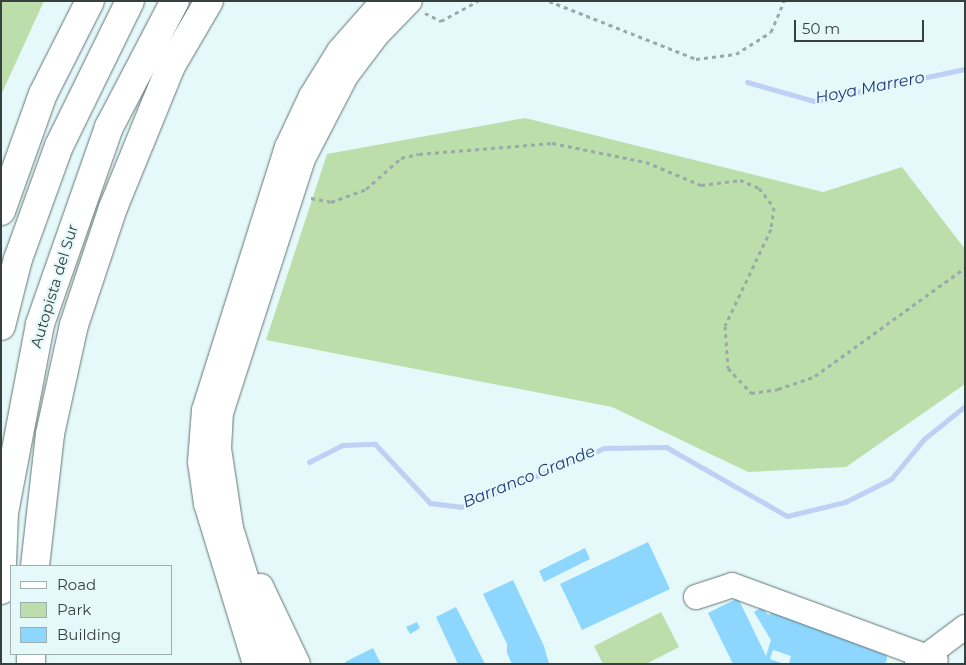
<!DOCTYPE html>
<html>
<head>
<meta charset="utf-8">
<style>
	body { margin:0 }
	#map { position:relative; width:966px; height:665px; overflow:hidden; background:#e5f9fa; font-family:Montserrat,sans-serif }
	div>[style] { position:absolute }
	.green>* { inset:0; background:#bcdeab }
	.stream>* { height:5px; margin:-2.5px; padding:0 2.5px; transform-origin:2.5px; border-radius:2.5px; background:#bfd0f5 }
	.building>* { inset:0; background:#8dd7ff }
	.path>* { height:3px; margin-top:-1.5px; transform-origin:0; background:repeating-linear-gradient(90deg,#9aa9a9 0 4px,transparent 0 8px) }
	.roads { filter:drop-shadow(0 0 1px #637475) drop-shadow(0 0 1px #637475) }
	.minor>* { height:24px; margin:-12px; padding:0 12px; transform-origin:12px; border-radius:12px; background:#fff }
	.highway>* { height:28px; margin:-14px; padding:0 14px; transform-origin:14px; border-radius:14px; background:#fff }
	span { translate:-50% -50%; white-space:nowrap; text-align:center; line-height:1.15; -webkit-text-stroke:4.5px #e5f9fa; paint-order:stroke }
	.street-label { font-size:15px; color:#373f3f }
	.water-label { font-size:16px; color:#1d357a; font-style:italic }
	.frame { position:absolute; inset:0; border:2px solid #373f3f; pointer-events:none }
	.legend { position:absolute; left:10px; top:565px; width:162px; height:90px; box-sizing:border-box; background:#e5f9fa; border:1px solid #9fafaf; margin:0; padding:6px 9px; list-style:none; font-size:15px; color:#373f3f }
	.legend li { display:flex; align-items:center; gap:10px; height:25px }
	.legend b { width:25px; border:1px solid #9fafaf }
	.scale { position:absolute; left:794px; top:20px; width:130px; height:22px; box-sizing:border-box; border:2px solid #373f3f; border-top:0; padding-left:6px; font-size:15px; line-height:18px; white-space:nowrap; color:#373f3f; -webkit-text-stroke:4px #e5f9fa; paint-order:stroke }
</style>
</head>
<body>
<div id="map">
	<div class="green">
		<i style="clip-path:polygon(1px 1px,44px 1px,1px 95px)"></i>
		<i style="clip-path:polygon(525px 118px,823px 192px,902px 167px,965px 249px,965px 384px,846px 467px,748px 472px,612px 407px,266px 340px,327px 154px)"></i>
		<i style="clip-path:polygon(661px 612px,679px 647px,646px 664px,603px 664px,594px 646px)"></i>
	</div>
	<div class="stream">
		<i style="left:747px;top:82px;width:70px;rotate:15.8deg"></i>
		<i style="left:814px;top:101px;width:154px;rotate:-12deg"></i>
		<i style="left:309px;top:462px;width:37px;rotate:-27deg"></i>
		<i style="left:342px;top:445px;width:33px;rotate:-2deg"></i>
		<i style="left:375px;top:444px;width:81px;rotate:47deg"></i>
		<i style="left:430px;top:503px;width:31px;rotate:7deg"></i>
		<i style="left:461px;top:507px;width:155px;rotate:-22.4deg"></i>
		<i style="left:604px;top:448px;width:62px;rotate:-0.9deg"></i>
		<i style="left:666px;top:447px;width:139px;rotate:29.7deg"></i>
		<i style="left:787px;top:516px;width:60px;rotate:-13.6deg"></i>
		<i style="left:845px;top:502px;width:51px;rotate:-26.6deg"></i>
		<i style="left:891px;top:479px;width:52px;rotate:-50.5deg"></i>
		<i style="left:924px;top:439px;width:53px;rotate:-38.8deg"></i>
	</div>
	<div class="building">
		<i style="clip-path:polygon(648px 542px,670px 589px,582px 630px,560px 584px)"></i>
		<i style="clip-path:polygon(585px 548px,590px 559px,544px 582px,539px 571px)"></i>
		<i style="clip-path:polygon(513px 580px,544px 646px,549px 664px,512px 664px,507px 653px,507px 644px,483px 594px)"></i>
		<i style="clip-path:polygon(738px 598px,766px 656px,771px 640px,754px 612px,762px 607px,768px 615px,774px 612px,886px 651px,887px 659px,885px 664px,789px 664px,791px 656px,773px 650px,770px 659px,784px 664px,733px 664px,708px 613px)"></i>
		<i style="clip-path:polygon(456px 607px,485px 664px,458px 664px,436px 617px)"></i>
		<i style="clip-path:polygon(417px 622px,420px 628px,410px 634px,406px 627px)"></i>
		<i style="clip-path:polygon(373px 648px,381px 664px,346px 664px,345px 662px)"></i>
	</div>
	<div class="path">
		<i style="left:549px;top:1px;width:158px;rotate:21.5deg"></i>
		<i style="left:696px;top:59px;width:40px;rotate:-7.1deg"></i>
		<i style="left:736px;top:54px;width:41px;rotate:-32.2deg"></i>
		<i style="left:771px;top:32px;width:34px;rotate:-67deg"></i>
		<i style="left:425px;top:13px;width:18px;rotate:27deg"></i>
		<i style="left:441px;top:21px;width:42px;rotate:-28.4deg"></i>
		<i style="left:311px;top:198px;width:20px;rotate:11deg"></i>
		<i style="left:331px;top:202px;width:37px;rotate:-20deg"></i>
		<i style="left:366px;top:189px;width:47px;rotate:-41.5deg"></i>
		<i style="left:401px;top:158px;width:18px;rotate:-13deg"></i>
		<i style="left:419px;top:154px;width:133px;rotate:-4.7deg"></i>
		<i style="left:552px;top:143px;width:96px;rotate:11.4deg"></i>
		<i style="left:646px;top:162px;width:60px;rotate:22.7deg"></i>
		<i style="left:701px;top:185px;width:39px;rotate:-7deg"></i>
		<i style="left:740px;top:180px;width:21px;rotate:23deg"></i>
		<i style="left:759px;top:188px;width:24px;rotate:52deg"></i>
		<i style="left:774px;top:207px;width:22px;rotate:98deg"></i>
		<i style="left:771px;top:229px;width:107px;rotate:115.4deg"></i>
		<i style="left:725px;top:326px;width:42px;rotate:85.9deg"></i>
		<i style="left:728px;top:368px;width:34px;rotate:47deg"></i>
		<i style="left:751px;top:393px;width:27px;rotate:-8deg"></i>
		<i style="left:778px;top:389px;width:39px;rotate:-19deg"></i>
		<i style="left:815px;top:376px;width:185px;rotate:-35.8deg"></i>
	</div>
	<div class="roads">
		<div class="minor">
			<i style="left:261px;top:586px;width:86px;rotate:64.6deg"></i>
			<i style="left:696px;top:597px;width:38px;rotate:-18deg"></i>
			<i style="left:732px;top:585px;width:217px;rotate:20.2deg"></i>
			<i style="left:917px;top:663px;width:60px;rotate:-36.9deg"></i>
			<i style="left:255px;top:664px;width:167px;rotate:-107deg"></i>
			<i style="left:206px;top:504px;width:42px;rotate:-98.1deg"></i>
			<i style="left:200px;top:462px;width:52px;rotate:-85.6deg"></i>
			<i style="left:204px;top:410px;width:276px;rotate:-72.5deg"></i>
			<i style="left:287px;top:147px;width:56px;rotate:-64.8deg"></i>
			<i style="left:311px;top:96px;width:53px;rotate:-58.1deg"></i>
			<i style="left:339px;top:51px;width:67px;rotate:-48.7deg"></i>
			<i style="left:273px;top:664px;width:142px;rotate:-107.2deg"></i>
			<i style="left:231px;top:528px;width:80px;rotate:-98.6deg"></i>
			<i style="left:219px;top:449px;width:36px;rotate:-87deg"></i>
			<i style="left:221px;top:413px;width:267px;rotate:-72.1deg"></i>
			<i style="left:303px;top:159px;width:93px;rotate:-62.6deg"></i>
			<i style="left:346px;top:76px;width:51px;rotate:-52.9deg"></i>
			<i style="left:377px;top:35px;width:47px;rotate:-45.9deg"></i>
		</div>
		<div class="highway">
			<i style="left:1px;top:211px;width:124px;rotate:-70.3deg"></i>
			<i style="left:43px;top:94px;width:104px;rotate:-63.2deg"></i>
			<i style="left:1px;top:326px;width:69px;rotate:-75.8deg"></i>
			<i style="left:18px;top:259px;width:120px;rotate:-70.1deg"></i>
			<i style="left:59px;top:146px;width:161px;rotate:-63.9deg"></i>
			<i style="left:35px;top:566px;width:133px;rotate:-83.5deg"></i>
			<i style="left:50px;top:434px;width:112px;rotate:-77.6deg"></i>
			<i style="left:74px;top:325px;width:123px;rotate:-71.6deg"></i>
			<i style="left:113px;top:208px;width:153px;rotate:-67.8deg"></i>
			<i style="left:171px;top:66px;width:75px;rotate:-59.7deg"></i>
			<i style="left:1px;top:590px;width:77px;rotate:-87.8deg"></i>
			<i style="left:4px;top:513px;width:192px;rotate:-79.2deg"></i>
			<i style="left:40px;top:324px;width:209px;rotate:-70.7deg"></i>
			<i style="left:109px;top:127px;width:142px;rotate:-62.4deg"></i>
			<i style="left:31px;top:664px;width:10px;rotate:-90deg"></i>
		</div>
	</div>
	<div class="street-label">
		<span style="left:54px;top:286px;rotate:-73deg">Autopista del Sur</span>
	</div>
	<div class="water-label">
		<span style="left:870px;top:88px;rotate:-11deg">Hoya Marrero</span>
		<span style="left:529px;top:477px;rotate:-22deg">Barranco Grande</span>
	</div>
	<div class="frame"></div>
	<ul class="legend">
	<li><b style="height:6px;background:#fff"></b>Road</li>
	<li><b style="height:14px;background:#bcdeab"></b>Park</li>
	<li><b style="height:14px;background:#8dd7ff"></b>Building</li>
	</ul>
	<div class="scale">50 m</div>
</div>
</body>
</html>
